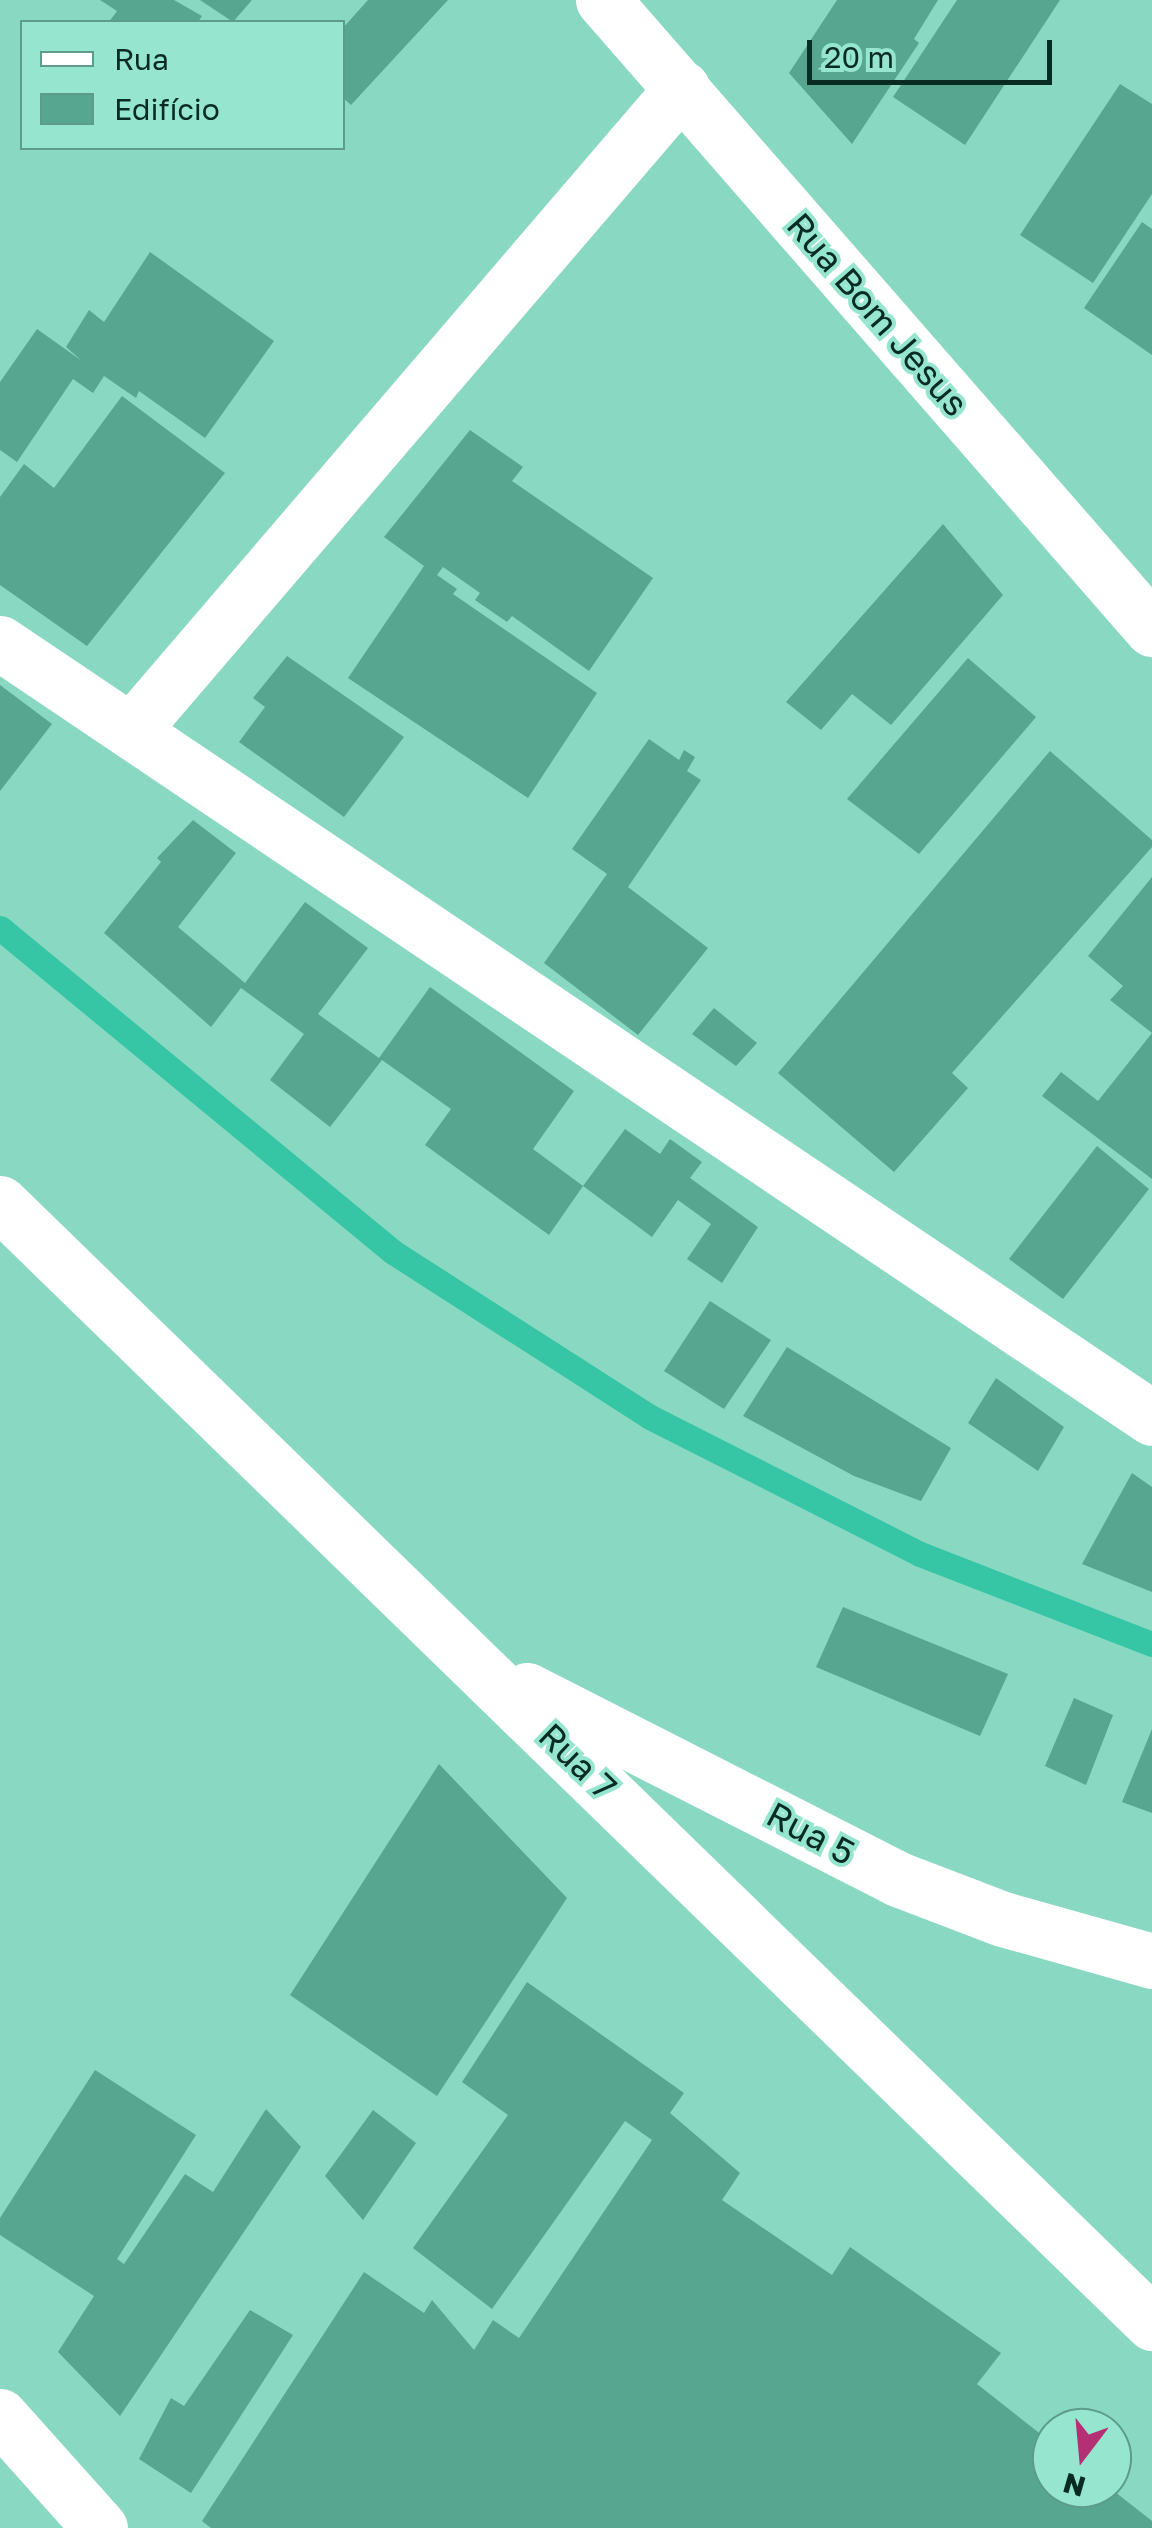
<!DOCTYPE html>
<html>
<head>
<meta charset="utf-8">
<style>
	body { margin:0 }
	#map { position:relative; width:1152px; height:2528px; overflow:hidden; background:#89d9c2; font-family:"Golos Text",sans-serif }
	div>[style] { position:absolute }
	.stream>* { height:25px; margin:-12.5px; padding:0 12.5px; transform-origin:12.5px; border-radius:12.5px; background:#36c6a6 }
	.building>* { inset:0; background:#56a690 }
	.street>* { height:55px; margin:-27.5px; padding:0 27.5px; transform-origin:27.5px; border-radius:27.5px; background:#fff }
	span { translate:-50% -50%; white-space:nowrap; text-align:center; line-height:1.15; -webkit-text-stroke:8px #96e6cf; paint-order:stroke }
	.street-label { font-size:35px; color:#082b22 }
	.legend { position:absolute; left:20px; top:20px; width:325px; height:130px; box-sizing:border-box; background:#96e6cf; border:2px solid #5d9b8a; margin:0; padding:12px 18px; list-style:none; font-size:30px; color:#082b22 }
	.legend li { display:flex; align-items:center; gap:20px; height:50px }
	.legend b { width:50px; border:2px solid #5d9b8a }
	.north { position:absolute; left:1032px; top:2408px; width:100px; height:100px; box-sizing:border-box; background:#96e6cf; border:2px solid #5d9b8a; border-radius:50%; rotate:196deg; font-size:28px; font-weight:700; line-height:40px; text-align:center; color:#082b22 }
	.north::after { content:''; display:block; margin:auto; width:35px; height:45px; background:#b42f73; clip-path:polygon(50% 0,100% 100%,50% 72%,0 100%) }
	.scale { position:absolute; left:807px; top:40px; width:245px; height:45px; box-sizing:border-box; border:5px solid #082b22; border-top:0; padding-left:12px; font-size:30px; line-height:35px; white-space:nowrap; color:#082b22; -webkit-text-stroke:8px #96e6cf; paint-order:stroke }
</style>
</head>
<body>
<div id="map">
	<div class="stream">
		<i style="left:0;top:928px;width:509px;rotate:39.5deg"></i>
		<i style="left:393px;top:1252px;width:305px;rotate:32.7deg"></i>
		<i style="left:650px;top:1417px;width:303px;rotate:26.9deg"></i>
		<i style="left:920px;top:1554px;width:249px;rotate:21.2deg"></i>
	</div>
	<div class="building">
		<i style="clip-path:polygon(100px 0,174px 0,202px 16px,198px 22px,109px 22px,117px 11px)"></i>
		<i style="clip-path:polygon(200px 0,252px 0,233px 22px)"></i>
		<i style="clip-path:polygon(368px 0,448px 0,351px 105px,342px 97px,342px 29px)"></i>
		<i style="clip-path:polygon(837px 0,938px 0,914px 39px,919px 43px,852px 144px,789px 73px)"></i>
		<i style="clip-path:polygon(957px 0,1060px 0,965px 145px,893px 97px)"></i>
		<i style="clip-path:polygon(1120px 84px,1152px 104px,1152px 194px,1093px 283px,1020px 235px)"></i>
		<i style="clip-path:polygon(1142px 222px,1152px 229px,1152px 355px,1084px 308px)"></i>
		<i style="clip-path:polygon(150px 252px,274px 341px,205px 438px,139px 391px,136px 398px,104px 376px,93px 393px,73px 379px,17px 462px,0 450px,0 382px,37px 329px,82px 361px,66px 347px,89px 310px,104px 322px)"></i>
		<i style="clip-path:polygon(122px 396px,225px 473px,87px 646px,0 585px,0 497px,24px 464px,54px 488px)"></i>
		<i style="clip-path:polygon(470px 430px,523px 467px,512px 481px,653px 578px,589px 671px,512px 616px,507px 622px,475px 600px,480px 593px,443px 567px,437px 575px,457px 589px,453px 594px,597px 693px,528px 798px,348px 678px,424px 566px,384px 537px)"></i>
		<i style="clip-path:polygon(943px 524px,1003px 595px,891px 725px,852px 694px,821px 730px,786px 702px)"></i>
		<i style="clip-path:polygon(287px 656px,404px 737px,344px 817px,239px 742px,265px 707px,253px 698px)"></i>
		<i style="clip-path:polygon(968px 658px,1036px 717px,919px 854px,847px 799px)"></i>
		<i style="clip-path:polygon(0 685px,52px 724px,0 791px)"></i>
		<i style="clip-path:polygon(649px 739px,679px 760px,684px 750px,695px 757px,687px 771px,701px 780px,628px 887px,708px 948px,638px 1035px,544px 963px,607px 874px,572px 849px)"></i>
		<i style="clip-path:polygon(1050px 751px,1152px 840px,1152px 847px,952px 1073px,968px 1088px,894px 1172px,778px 1073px)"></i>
		<i style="clip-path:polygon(193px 820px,236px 853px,178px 927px,245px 983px,305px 902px,368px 948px,318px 1014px,379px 1058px,430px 987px,574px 1091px,533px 1149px,583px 1186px,549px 1235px,425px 1145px,451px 1109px,382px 1060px,330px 1127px,270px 1080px,304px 1034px,241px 988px,211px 1027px,104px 933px,161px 862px,157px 858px)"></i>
		<i style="clip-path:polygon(1152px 877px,1152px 1179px,1042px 1096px,1061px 1072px,1098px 1101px,1152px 1033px,1110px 1000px,1123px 986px,1088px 956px)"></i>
		<i style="clip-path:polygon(714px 1008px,757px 1043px,736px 1066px,692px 1034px)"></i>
		<i style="clip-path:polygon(625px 1129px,660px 1154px,670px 1139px,702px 1162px,690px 1178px,758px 1227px,722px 1283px,687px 1259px,711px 1224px,678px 1200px,652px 1237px,583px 1186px)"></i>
		<i style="clip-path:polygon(1097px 1146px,1149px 1189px,1063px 1299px,1009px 1259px)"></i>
		<i style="clip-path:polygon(710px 1301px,771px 1340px,724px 1409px,664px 1371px)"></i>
		<i style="clip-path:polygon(787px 1347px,951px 1448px,921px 1501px,854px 1476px,743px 1416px)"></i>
		<i style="clip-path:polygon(996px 1378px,1064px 1427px,1038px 1471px,968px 1423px)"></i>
		<i style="clip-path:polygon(1132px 1473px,1152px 1487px,1152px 1592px,1082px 1564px)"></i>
		<i style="clip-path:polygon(843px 1607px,1008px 1674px,980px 1736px,816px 1667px)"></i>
		<i style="clip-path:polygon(1074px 1698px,1113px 1715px,1086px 1785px,1045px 1766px)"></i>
		<i style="clip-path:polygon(1152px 1729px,1152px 1813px,1122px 1802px)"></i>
		<i style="clip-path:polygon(439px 1764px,567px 1898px,437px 2096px,290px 1995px)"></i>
		<i style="clip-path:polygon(527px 1982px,684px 2093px,670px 2113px,740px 2173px,722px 2200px,832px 2275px,850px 2247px,1001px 2353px,977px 2384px,1052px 2443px,1052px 2488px,1110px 2488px,1152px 2521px,1152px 2528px,211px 2528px,202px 2521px,364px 2272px,424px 2313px,432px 2300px,474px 2350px,493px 2320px,519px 2338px,652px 2140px,625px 2121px,492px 2309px,413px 2248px,508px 2115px,462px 2082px)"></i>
		<i style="clip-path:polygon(95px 2070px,196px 2135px,117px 2259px,124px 2264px,185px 2174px,213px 2192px,266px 2109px,301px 2147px,120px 2416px,58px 2352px,94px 2296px,0 2235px,0 2218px)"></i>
		<i style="clip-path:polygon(373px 2110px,416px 2143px,363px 2220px,325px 2176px)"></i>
		<i style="clip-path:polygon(250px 2310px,293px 2335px,191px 2493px,139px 2459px,171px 2398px,184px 2406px)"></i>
	</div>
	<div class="street">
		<i style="left:603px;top:0;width:835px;rotate:48.89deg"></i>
		<i style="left:0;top:643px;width:1388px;rotate:33.93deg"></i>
		<i style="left:131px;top:731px;width:847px;rotate:-49.41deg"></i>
		<i style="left:0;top:1203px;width:1607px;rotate:44.19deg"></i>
		<i style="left:527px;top:1690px;width:416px;rotate:27deg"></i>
		<i style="left:898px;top:1879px;width:112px;rotate:20.9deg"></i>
		<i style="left:1003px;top:1919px;width:155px;rotate:15.7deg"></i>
		<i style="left:0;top:2416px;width:150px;rotate:48.2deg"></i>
	</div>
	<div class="street-label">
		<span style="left:878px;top:314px;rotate:49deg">Rua Bom Jesus</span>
		<span style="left:578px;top:1761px;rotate:44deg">Rua 7</span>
		<span style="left:811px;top:1833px;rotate:28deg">Rua 5</span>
	</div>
	<ul class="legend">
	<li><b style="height:12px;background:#fff"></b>Rua</li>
	<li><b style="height:28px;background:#56a690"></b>Edifício</li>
	</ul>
	<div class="north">N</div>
	<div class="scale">20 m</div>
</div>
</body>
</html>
